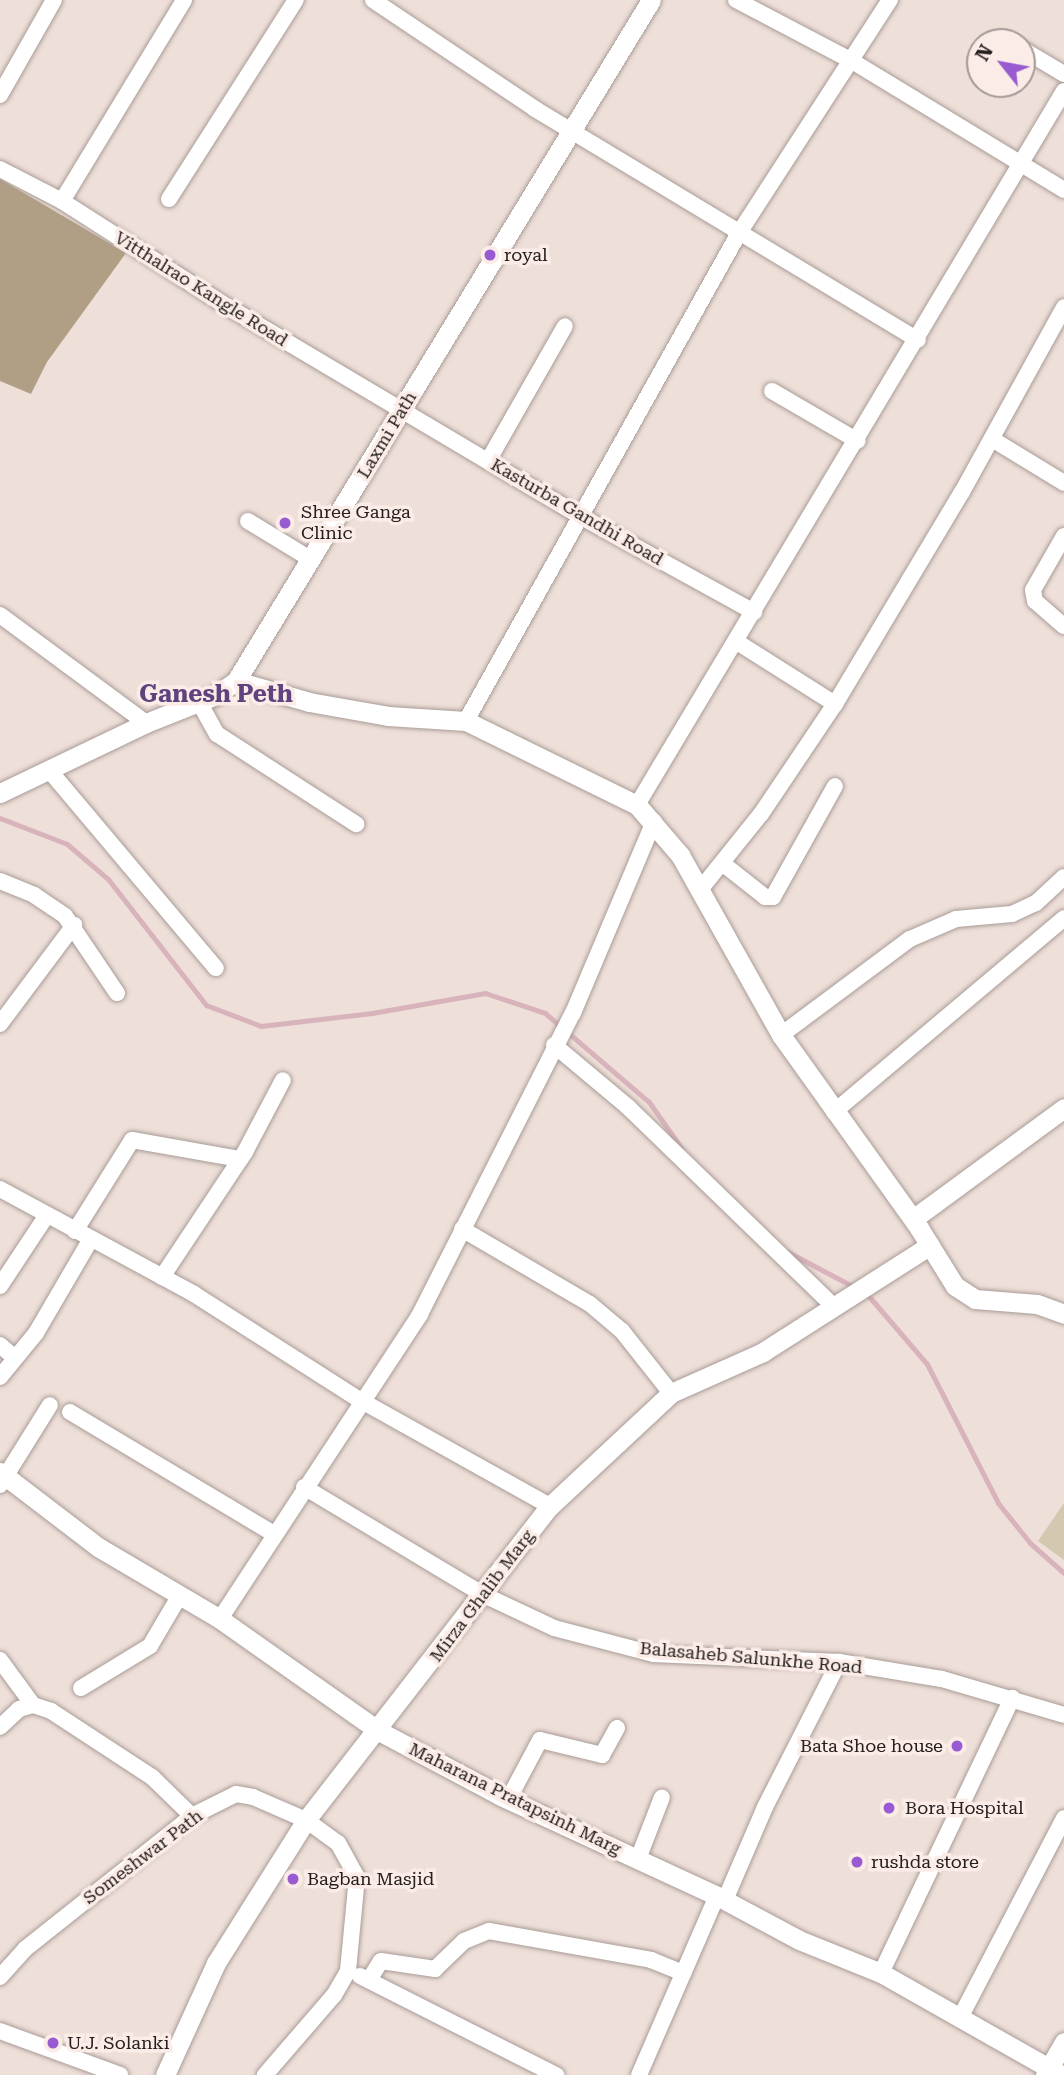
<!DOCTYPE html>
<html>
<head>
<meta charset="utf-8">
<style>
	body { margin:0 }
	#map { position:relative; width:1064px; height:2075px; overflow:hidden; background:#eedfd9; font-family:"Roboto Serif",serif }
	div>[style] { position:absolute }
	.green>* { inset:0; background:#d5c8b1 }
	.forest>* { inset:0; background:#b09f84 }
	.stream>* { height:5px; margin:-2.5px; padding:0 2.5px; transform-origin:2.5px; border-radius:2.5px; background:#d8b3bb }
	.roads { filter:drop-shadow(0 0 2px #a99c96) drop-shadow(0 0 2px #a99c96) }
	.minor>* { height:16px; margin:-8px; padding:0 8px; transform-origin:8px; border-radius:8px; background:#fff }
	.tertiary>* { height:19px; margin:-9.5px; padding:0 9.5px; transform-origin:9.5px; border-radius:9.5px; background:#fff }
	.dots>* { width:19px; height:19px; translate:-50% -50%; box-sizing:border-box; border:4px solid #fbece7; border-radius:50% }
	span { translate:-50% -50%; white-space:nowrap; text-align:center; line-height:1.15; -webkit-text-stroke:7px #fbece7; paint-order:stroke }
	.poi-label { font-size:18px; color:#25201e }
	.left { translate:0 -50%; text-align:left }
	.right { translate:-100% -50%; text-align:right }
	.street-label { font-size:18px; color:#25201e }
	.district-label { font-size:24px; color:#60437e; font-weight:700 }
	.north { position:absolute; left:966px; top:28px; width:70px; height:70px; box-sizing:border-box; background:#fbece7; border:2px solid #a59a97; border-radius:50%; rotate:301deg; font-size:19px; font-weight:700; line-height:28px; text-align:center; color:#25201e }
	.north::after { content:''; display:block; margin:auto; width:24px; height:32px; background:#995bd2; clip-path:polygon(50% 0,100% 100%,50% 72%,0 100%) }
</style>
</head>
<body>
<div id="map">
	<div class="green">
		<i style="clip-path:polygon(1064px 1503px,1064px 1560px,1038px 1541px)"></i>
	</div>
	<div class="forest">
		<i style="clip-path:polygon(0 179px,126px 253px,47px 362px,31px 394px,0 381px)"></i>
	</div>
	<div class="stream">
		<i style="left:0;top:818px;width:72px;rotate:21.2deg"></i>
		<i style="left:67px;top:844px;width:54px;rotate:40.5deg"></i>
		<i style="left:108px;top:879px;width:160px;rotate:52.1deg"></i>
		<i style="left:206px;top:1005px;width:59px;rotate:20.9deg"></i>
		<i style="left:261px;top:1026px;width:112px;rotate:-6.7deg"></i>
		<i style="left:372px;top:1013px;width:115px;rotate:-10deg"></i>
		<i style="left:485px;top:993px;width:63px;rotate:18.4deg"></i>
		<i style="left:545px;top:1013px;width:137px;rotate:40.6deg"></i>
		<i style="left:649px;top:1102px;width:57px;rotate:54.9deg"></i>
		<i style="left:786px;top:1251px;width:77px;rotate:27.9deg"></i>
		<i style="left:866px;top:1293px;width:94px;rotate:49.3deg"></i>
		<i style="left:927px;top:1364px;width:156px;rotate:62.9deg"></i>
		<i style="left:998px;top:1503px;width:51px;rotate:51.3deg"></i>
		<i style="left:1030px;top:1543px;width:45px;rotate:41.4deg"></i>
	</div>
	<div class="roads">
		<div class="minor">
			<i style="left:373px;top:0;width:195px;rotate:33.9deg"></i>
			<i style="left:535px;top:109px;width:447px;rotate:31.1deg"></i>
			<i style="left:736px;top:0;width:131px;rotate:27.7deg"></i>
			<i style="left:852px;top:61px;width:248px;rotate:31.3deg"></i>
			<i style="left:1022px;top:49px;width:49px;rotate:30.8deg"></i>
			<i style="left:0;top:95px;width:109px;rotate:-60.4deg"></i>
			<i style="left:0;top:169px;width:70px;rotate:27.3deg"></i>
			<i style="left:62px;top:201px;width:197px;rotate:32.6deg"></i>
			<i style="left:228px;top:307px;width:409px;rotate:30.7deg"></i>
			<i style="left:580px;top:516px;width:199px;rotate:28.9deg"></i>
			<i style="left:169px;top:199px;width:236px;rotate:-57.5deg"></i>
			<i style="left:62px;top:201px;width:235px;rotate:-58.7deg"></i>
			<i style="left:772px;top:391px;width:99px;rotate:30.2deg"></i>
			<i style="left:992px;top:439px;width:84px;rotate:31.4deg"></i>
			<i style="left:488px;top:461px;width:155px;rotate:-60.3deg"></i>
			<i style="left:248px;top:521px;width:75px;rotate:31.4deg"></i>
			<i style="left:1064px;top:536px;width:62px;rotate:119.9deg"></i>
			<i style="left:1033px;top:590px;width:11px;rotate:80deg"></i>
			<i style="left:1035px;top:601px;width:38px;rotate:41deg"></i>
			<i style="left:0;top:615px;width:182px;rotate:36.5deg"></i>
			<i style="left:737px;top:642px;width:116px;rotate:32.3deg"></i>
			<i style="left:199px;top:702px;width:37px;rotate:61deg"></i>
			<i style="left:217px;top:734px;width:166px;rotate:32.9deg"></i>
			<i style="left:466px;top:721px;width:559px;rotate:-60.78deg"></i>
			<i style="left:739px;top:233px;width:278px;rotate:-57.1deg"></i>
			<i style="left:49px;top:770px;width:259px;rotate:49.9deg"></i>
			<i style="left:637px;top:805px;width:832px;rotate:-59.12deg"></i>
			<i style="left:722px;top:863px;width:55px;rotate:38.3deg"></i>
			<i style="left:765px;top:897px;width:8px"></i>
			<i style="left:773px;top:897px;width:127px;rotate:-60.8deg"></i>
			<i style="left:0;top:881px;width:37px;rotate:22deg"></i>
			<i style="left:34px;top:895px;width:37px;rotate:34deg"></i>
			<i style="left:65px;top:916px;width:93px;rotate:56deg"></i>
			<i style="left:699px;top:891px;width:99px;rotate:-51.2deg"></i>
			<i style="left:761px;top:814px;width:133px;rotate:-56.1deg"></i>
			<i style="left:835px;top:704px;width:247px;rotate:-59.1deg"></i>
			<i style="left:962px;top:492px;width:211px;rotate:-61.1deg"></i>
			<i style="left:0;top:1024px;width:124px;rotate:-53.2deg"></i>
			<i style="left:781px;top:1035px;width:161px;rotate:-36.7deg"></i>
			<i style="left:910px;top:939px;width:50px;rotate:-23.5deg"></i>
			<i style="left:956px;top:919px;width:56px;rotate:-5.1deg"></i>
			<i style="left:1012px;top:914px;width:26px;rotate:-25deg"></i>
			<i style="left:1036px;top:903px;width:38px;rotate:-43deg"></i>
			<i style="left:554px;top:1045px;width:97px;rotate:40deg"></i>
			<i style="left:628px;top:1107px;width:284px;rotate:44.1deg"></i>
			<i style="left:834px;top:1112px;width:301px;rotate:-40.1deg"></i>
			<i style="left:0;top:1189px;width:221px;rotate:28.4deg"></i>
			<i style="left:194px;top:1294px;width:197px;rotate:32.6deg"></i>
			<i style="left:360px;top:1400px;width:218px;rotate:29.2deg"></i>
			<i style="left:462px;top:1229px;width:148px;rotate:30.4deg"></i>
			<i style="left:590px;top:1304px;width:42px;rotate:40.2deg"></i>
			<i style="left:622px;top:1331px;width:79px;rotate:51.7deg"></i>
			<i style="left:75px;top:1231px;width:107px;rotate:-57.9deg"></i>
			<i style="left:132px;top:1140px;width:110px;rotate:10deg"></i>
			<i style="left:162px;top:1277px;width:150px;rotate:-56.4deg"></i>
			<i style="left:245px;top:1152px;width:81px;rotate:-62.2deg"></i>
			<i style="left:0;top:1286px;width:85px;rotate:-56.5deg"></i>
			<i style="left:0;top:1345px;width:20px;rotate:41deg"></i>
			<i style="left:0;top:1377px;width:57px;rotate:-50.7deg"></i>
			<i style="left:36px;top:1333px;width:109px;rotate:-59.7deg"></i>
			<i style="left:70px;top:1412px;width:238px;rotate:30.9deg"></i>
			<i style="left:0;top:1485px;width:94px;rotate:-58deg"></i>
			<i style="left:304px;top:1487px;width:210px;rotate:31deg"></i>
			<i style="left:484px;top:1595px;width:77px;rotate:25.2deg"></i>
			<i style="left:554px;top:1628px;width:102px;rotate:14.7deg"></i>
			<i style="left:653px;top:1654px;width:186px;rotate:2.5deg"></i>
			<i style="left:839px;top:1662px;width:104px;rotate:9.4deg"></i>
			<i style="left:942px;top:1679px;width:127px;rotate:16.4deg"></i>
			<i style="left:220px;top:1619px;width:365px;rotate:-56.7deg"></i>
			<i style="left:420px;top:1314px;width:338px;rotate:-63.1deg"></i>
			<i style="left:573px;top:1013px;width:208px;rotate:-67.1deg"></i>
			<i style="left:0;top:1660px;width:56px;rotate:53.7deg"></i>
			<i style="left:81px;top:1688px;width:81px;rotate:-31.3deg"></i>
			<i style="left:150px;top:1646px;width:59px;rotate:-59.5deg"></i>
			<i style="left:0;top:1727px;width:26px;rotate:-43deg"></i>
			<i style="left:19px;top:1709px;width:15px;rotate:-16deg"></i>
			<i style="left:33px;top:1705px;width:19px;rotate:18deg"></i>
			<i style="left:51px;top:1711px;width:121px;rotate:33.2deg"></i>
			<i style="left:152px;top:1777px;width:56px;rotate:44.3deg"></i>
			<i style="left:508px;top:1800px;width:68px;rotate:-61.9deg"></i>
			<i style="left:540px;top:1740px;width:64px;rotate:13.6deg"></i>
			<i style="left:602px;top:1755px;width:31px;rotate:-61deg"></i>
			<i style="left:638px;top:1859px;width:66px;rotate:-68.8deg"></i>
			<i style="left:725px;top:1900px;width:101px;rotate:-66.7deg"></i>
			<i style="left:765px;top:1807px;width:163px;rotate:-63deg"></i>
			<i style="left:881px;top:1973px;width:305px;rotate:-64.5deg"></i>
			<i style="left:360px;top:1976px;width:220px;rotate:26.8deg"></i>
			<i style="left:0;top:1977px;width:38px;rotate:-48deg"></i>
			<i style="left:25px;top:1949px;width:213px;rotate:-38.5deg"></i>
			<i style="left:192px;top:1816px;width:49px;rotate:-26.6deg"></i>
			<i style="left:236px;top:1794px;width:17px;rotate:10deg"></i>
			<i style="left:253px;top:1797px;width:58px;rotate:23.5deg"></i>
			<i style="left:306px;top:1820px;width:39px;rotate:36deg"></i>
			<i style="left:338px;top:1843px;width:39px;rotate:61deg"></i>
			<i style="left:357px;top:1877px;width:94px;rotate:95.5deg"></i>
			<i style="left:348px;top:1971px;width:28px;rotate:120deg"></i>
			<i style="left:334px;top:1995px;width:106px;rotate:130.8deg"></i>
			<i style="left:369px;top:1980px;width:22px;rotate:-58deg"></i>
			<i style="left:381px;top:1961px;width:55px;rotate:8.4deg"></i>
			<i style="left:435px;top:1969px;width:40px;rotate:-44deg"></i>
			<i style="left:464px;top:1941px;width:27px;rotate:-22deg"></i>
			<i style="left:489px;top:1931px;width:165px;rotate:10.1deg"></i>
			<i style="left:651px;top:1960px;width:35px;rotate:22deg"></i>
			<i style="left:961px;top:2016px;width:223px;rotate:-62.5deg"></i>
			<i style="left:0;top:2031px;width:128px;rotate:20.1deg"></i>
			<i style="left:639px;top:2075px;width:195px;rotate:-66.5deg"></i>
		</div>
		<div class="tertiary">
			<i style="left:236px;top:681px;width:76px;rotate:16deg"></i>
			<i style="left:309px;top:702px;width:80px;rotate:10deg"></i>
			<i style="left:388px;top:716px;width:78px;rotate:3.7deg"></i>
			<i style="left:466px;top:721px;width:191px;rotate:26.2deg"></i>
			<i style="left:637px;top:805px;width:66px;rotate:49.3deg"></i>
			<i style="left:680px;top:855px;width:206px;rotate:60.7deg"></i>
			<i style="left:781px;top:1035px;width:237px;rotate:54.4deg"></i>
			<i style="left:919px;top:1228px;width:68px;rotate:58.2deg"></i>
			<i style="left:955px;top:1286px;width:24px;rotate:33deg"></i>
			<i style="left:975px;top:1299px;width:62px;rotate:4.6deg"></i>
			<i style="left:1037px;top:1304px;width:29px;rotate:20deg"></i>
			<i style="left:0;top:793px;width:162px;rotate:-25.6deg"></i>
			<i style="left:146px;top:723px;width:75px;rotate:-21.8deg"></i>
			<i style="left:216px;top:695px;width:24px;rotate:-35deg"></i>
			<i style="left:236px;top:681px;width:797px;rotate:-58.64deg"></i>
			<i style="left:913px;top:1219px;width:187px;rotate:-36.3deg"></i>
			<i style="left:0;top:1472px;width:123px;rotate:37.4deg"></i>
			<i style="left:98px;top:1547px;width:142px;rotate:30.5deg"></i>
			<i style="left:220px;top:1619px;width:194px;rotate:35.2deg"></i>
			<i style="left:379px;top:1731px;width:138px;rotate:28deg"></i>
			<i style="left:501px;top:1796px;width:238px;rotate:24.8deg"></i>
			<i style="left:717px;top:1896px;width:93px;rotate:28.2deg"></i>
			<i style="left:799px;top:1940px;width:88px;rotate:21.9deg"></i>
			<i style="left:881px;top:1973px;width:207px;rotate:29.5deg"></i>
			<i style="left:165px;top:2075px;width:123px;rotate:-65.5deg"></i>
			<i style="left:216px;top:1963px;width:169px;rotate:-57.8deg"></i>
			<i style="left:306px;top:1820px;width:398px;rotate:-52.2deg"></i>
			<i style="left:550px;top:1506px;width:166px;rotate:-43deg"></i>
			<i style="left:671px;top:1393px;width:101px;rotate:-24deg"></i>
			<i style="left:763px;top:1352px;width:198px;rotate:-32.6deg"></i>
			<i style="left:1045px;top:2075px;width:38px;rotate:-60deg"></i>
		</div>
	</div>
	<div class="dots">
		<i style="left:490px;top:255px;background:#995bd2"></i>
		<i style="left:285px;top:523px;background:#995bd2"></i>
		<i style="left:957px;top:1746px;background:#995bd2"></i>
		<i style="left:889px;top:1808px;background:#995bd2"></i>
		<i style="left:857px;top:1862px;background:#995bd2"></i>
		<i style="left:293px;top:1879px;background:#995bd2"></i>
		<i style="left:53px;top:2043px;background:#995bd2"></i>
	</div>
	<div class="poi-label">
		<span class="left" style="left:504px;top:255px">royal</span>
		<span class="left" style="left:301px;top:523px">Shree Ganga<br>Clinic</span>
		<span class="right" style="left:943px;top:1746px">Bata Shoe house</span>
		<span class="left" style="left:905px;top:1808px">Bora Hospital</span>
		<span class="left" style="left:871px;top:1862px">rushda store</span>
		<span class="left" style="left:307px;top:1879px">Bagban Masjid</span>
		<span class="left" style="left:67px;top:2043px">U.J. Solanki</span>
	</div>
	<div class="street-label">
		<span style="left:201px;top:289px;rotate:32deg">Vitthalrao Kangle Road</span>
		<span style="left:387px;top:435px;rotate:-59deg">Laxmi Path</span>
		<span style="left:577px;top:512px;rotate:30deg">Kasturba Gandhi Road</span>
		<span style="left:482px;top:1596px;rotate:-53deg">Mirza Ghalib Marg</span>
		<span style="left:751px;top:1658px;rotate:5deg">Balasaheb Salunkhe Road</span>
		<span style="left:515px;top:1799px;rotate:26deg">Maharana Pratapsinh Marg</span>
		<span style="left:143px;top:1857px;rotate:-37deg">Someshwar Path</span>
	</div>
	<div class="district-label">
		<span style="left:216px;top:695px">Ganesh Peth</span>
	</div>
	<div class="north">N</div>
</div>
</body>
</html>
